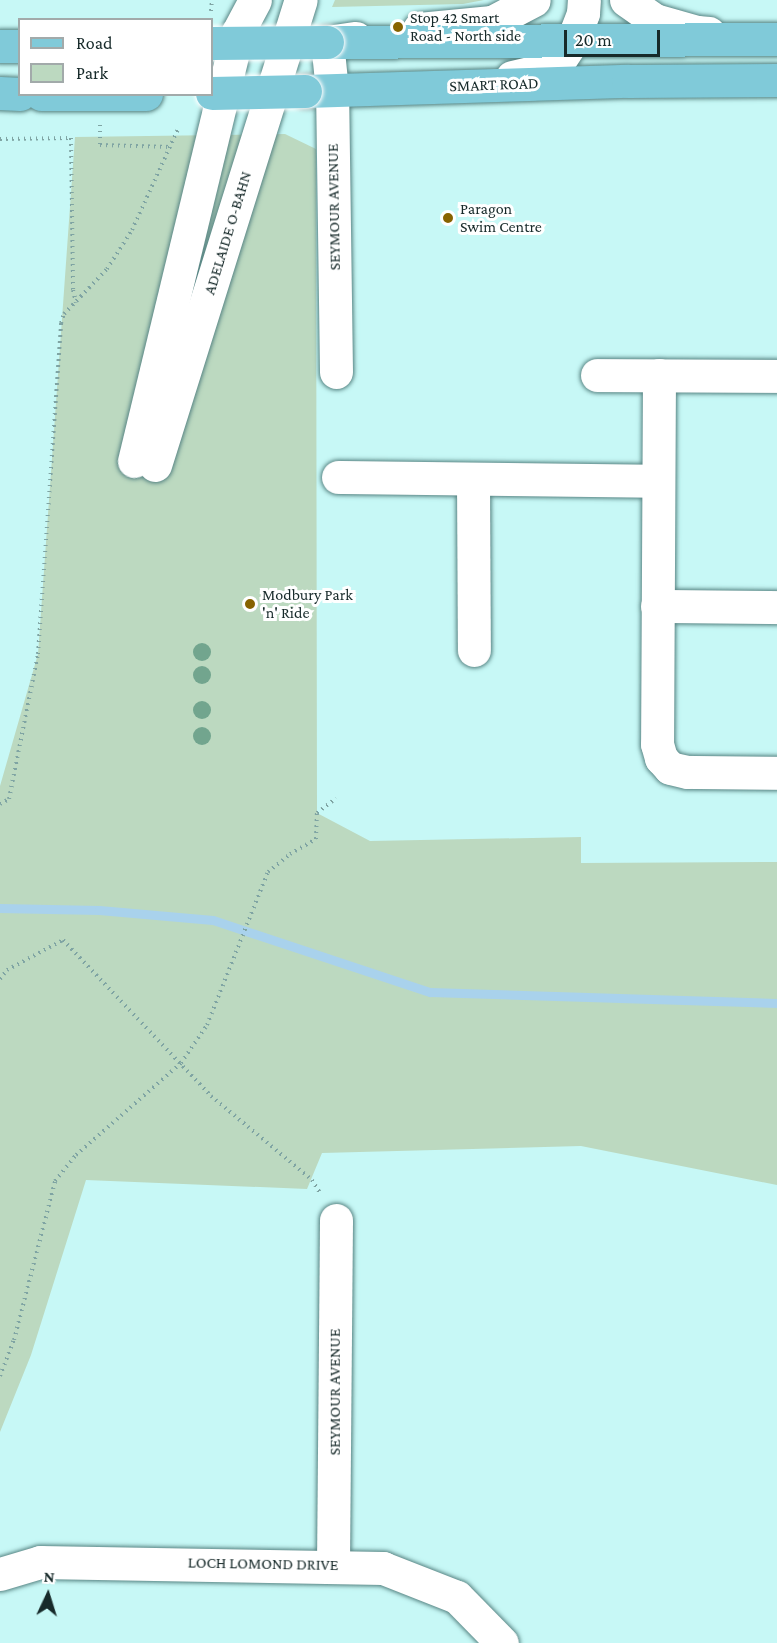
<!DOCTYPE html>
<html>
<head>
<meta charset="utf-8">
<style>
	body { margin:0 }
	#map { position:relative; width:777px; height:1643px; overflow:hidden; background:#c7f8f6; font-family:"Crimson Pro",serif }
	div>[style] { position:absolute }
	.green>* { inset:0; background:#bcd9c0 }
	.stream>* { height:9px; margin:-4.5px; padding:0 4.5px; transform-origin:4.5px; border-radius:4.5px; background:#a9d2ec }
	.path>* { height:4px; margin-top:-2px; transform-origin:0; background:repeating-linear-gradient(90deg,#7fa4a3 0 1.5px,transparent 0 6px) }
	.roads { filter:drop-shadow(0 0 2px #588584) drop-shadow(0 0 2px #588584) }
	.minor>* { height:33px; margin:-16.5px; padding:0 16.5px; transform-origin:16.5px; border-radius:16.5px; background:#fff }
	.major>* { height:33px; margin:-16.5px; padding:0 16.5px; transform-origin:16.5px; border-radius:16.5px; background:#80cad9 }
	.bridges { filter:drop-shadow(0 0 2px #fff) drop-shadow(0 0 2px #fff) }
	.major-bridge>* { height:33px; margin:-16.5px; padding:0 16.5px; transform-origin:16.5px; border-radius:16.5px; background:#80cad9 }
	.trees>* { width:18px; height:18px; margin:-9px; border-radius:50%; background:#72a58e }
	.dots>* { width:16px; height:16px; translate:-50% -50%; box-sizing:border-box; border:3px solid #fff; border-radius:50% }
	span { translate:-50% -50%; white-space:nowrap; text-align:center; line-height:1.15; -webkit-text-stroke:6px #fff; paint-order:stroke }
	.poi-label { font-size:16px; color:#172a2a }
	.left { translate:0 -50%; text-align:left }
	.street-label { font-size:16px; color:#172a2a }
	.legend { position:absolute; left:18px; top:18px; width:195px; height:78px; box-sizing:border-box; background:#fff; border:2px solid #a2aaaa; margin:0; padding:8px 10px; list-style:none; font-size:18px; color:#172a2a }
	.legend li { display:flex; align-items:center; gap:12px; height:30px }
	.legend b { width:30px; border:2px solid #a2aaaa }
	.north { position:absolute; left:18px; top:1565px; width:60px; height:60px; -webkit-text-stroke:4px #fff; paint-order:stroke; rotate:4deg; font-size:16px; font-weight:700; line-height:24px; text-align:center; color:#172a2a }
	.north::after { content:''; display:block; margin:auto; width:21px; height:27px; background:#172a2a; clip-path:polygon(50% 0,100% 100%,50% 72%,0 100%) }
	.scale { position:absolute; left:564px; top:30px; width:96px; height:27px; box-sizing:border-box; border:3px solid #172a2a; border-top:0; padding-left:8px; font-size:18px; line-height:21px; white-space:nowrap; color:#172a2a; -webkit-text-stroke:4px #fff; paint-order:stroke }
</style>
</head>
<body>
<div id="map">
	<div class="green">
		<i style="clip-path:polygon(335px 0,484px 0,463px 4px,332px 7px)"></i>
		<i style="clip-path:polygon(285px 134px,316px 149px,317px 813px,370px 841px,581px 837px,581px 863px,777px 862px,777px 1185px,581px 1146px,322px 1153px,307px 1189px,86px 1180px,31px 1355px,0 1432px,0 786px,38px 654px,75px 137px)"></i>
	</div>
	<div class="stream">
		<i style="left:0;top:908px;width:99px;rotate:1.2deg"></i>
		<i style="left:99px;top:910px;width:114px;rotate:5deg"></i>
		<i style="left:213px;top:920px;width:229px;rotate:18.4deg"></i>
		<i style="left:430px;top:992px;width:347px;rotate:1.8deg"></i>
	</div>
	<div class="path">
		<i style="left:211px;top:11px;width:11px;rotate:-85deg"></i>
		<i style="left:100px;top:125px;width:20px;rotate:90deg"></i>
		<i style="left:100px;top:145px;width:71px;rotate:1.6deg"></i>
		<i style="left:0;top:139px;width:71px;rotate:-0.8deg"></i>
		<i style="left:71px;top:138px;width:152px;rotate:89.2deg"></i>
		<i style="left:73px;top:290px;width:13px;rotate:77deg"></i>
		<i style="left:0;top:804px;width:10px;rotate:-29deg"></i>
		<i style="left:9px;top:799px;width:148px;rotate:-78.7deg"></i>
		<i style="left:38px;top:654px;width:332px;rotate:-86deg"></i>
		<i style="left:61px;top:323px;width:9px;rotate:-72deg"></i>
		<i style="left:64px;top:314px;width:62px;rotate:-46.3deg"></i>
		<i style="left:107px;top:269px;width:46px;rotate:-57.3deg"></i>
		<i style="left:132px;top:230px;width:111px;rotate:-65.5deg"></i>
		<i style="left:0;top:979px;width:11px;rotate:-52deg"></i>
		<i style="left:7px;top:970px;width:64px;rotate:-28.2deg"></i>
		<i style="left:63px;top:940px;width:215px;rotate:46.5deg"></i>
		<i style="left:211px;top:1096px;width:131px;rotate:39.7deg"></i>
		<i style="left:312px;top:1180px;width:15px;rotate:58deg"></i>
		<i style="left:0;top:1376px;width:39px;rotate:-69deg"></i>
		<i style="left:14px;top:1340px;width:164px;rotate:-75.5deg"></i>
		<i style="left:55px;top:1181px;width:33px;rotate:-51deg"></i>
		<i style="left:76px;top:1155px;width:140px;rotate:-41.2deg"></i>
		<i style="left:181px;top:1063px;width:46px;rotate:-55.6deg"></i>
		<i style="left:207px;top:1025px;width:165px;rotate:-68.3deg"></i>
		<i style="left:268px;top:872px;width:28px;rotate:-39deg"></i>
		<i style="left:290px;top:854px;width:30px;rotate:-30deg"></i>
		<i style="left:316px;top:839px;width:26px;rotate:-88deg"></i>
		<i style="left:317px;top:813px;width:24px;rotate:-38deg"></i>
	</div>
	<div class="roads">
		<div class="minor">
			<i style="left:626px;top:0;width:35px;rotate:35deg"></i>
			<i style="left:655px;top:20px;width:44px;rotate:15.9deg"></i>
			<i style="left:697px;top:32px;width:12px;rotate:5deg"></i>
			<i style="left:419px;top:29px;width:73px;rotate:-5.5deg"></i>
			<i style="left:492px;top:22px;width:47px;rotate:-27.6deg"></i>
			<i style="left:512px;top:77px;width:44px;rotate:-13.1deg"></i>
			<i style="left:555px;top:67px;width:30px;rotate:-56deg"></i>
			<i style="left:572px;top:42px;width:31px;rotate:-69deg"></i>
			<i style="left:583px;top:13px;width:13px;rotate:-86deg"></i>
			<i style="left:336px;top:372px;width:282px;rotate:-90.8deg"></i>
			<i style="left:332px;top:90px;width:48px;rotate:-95.9deg"></i>
			<i style="left:327px;top:42px;width:29px;rotate:-8deg"></i>
			<i style="left:597px;top:375px;width:180px;rotate:0.3deg"></i>
			<i style="left:659px;top:375px;width:369px;rotate:90.3deg"></i>
			<i style="left:657px;top:744px;width:15px;rotate:74deg"></i>
			<i style="left:661px;top:758px;width:13px;rotate:48deg"></i>
			<i style="left:670px;top:768px;width:18px;rotate:13deg"></i>
			<i style="left:688px;top:772px;width:89px;rotate:0.6deg"></i>
			<i style="left:134px;top:461px;width:441px;rotate:-76.4deg"></i>
			<i style="left:238px;top:32px;width:36px;rotate:-62deg"></i>
			<i style="left:155px;top:465px;width:487px;rotate:-72.6deg"></i>
			<i style="left:338px;top:477px;width:319px;rotate:0.7deg"></i>
			<i style="left:473px;top:479px;width:171px;rotate:89.7deg"></i>
			<i style="left:657px;top:606px;width:120px;rotate:0.5deg"></i>
			<i style="left:333px;top:1565px;width:345px;rotate:-89.5deg"></i>
			<i style="left:0;top:1574px;width:42px;rotate:-16.7deg"></i>
			<i style="left:40px;top:1562px;width:343px;rotate:1deg"></i>
			<i style="left:383px;top:1568px;width:79px;rotate:21.4deg"></i>
			<i style="left:457px;top:1597px;width:64px;rotate:45.6deg"></i>
		</div>
		<div class="major">
			<i style="left:327px;top:42px;width:450px;rotate:-0.4deg"></i>
			<i style="left:0;top:46px;width:20px"></i>
			<i style="left:305px;top:91px;width:323px;rotate:-1.8deg"></i>
			<i style="left:628px;top:81px;width:149px;rotate:-0.4deg"></i>
			<i style="left:0;top:93px;width:20px;rotate:3deg"></i>
			<i style="left:41px;top:94px;width:105px"></i>
		</div>
	</div>
	<div class="bridges">
		<div class="major-bridge">
			<i style="left:212px;top:43px;width:115px;rotate:-0.5deg"></i>
			<i style="left:212px;top:93px;width:93px;rotate:-1.2deg"></i>
		</div>
	</div>
	<div class="trees">
		<i style="left:202px;top:652px"></i>
		<i style="left:202px;top:675px"></i>
		<i style="left:202px;top:710px"></i>
		<i style="left:202px;top:736px"></i>
	</div>
	<div class="dots">
		<i style="left:398px;top:27px;background:#876300"></i>
		<i style="left:448px;top:218px;background:#876300"></i>
		<i style="left:250px;top:604px;background:#876300"></i>
	</div>
	<div class="poi-label">
		<span class="left" style="left:410px;top:27px">Stop 42 Smart<br>Road - North side</span>
		<span class="left" style="left:460px;top:218px">Paragon<br>Swim Centre</span>
		<span class="left" style="left:262px;top:604px">Modbury Park<br>'n' Ride</span>
	</div>
	<div class="street-label">
		<span style="left:494px;top:85px;rotate:-2deg">SMART ROAD</span>
		<span style="left:334px;top:207px;rotate:-91deg">SEYMOUR AVENUE</span>
		<span style="left:228px;top:233px;rotate:-73deg">ADELAIDE O-BAHN</span>
		<span style="left:335px;top:1392px;rotate:-90deg">SEYMOUR AVENUE</span>
		<span style="left:263px;top:1564px;rotate:1deg">LOCH LOMOND DRIVE</span>
	</div>
	<ul class="legend">
	<li><b style="height:8px;background:#80cad9"></b>Road</li>
	<li><b style="height:16px;background:#bcd9c0"></b>Park</li>
	</ul>
	<div class="north">N</div>
	<div class="scale">20 m</div>
</div>
</body>
</html>
